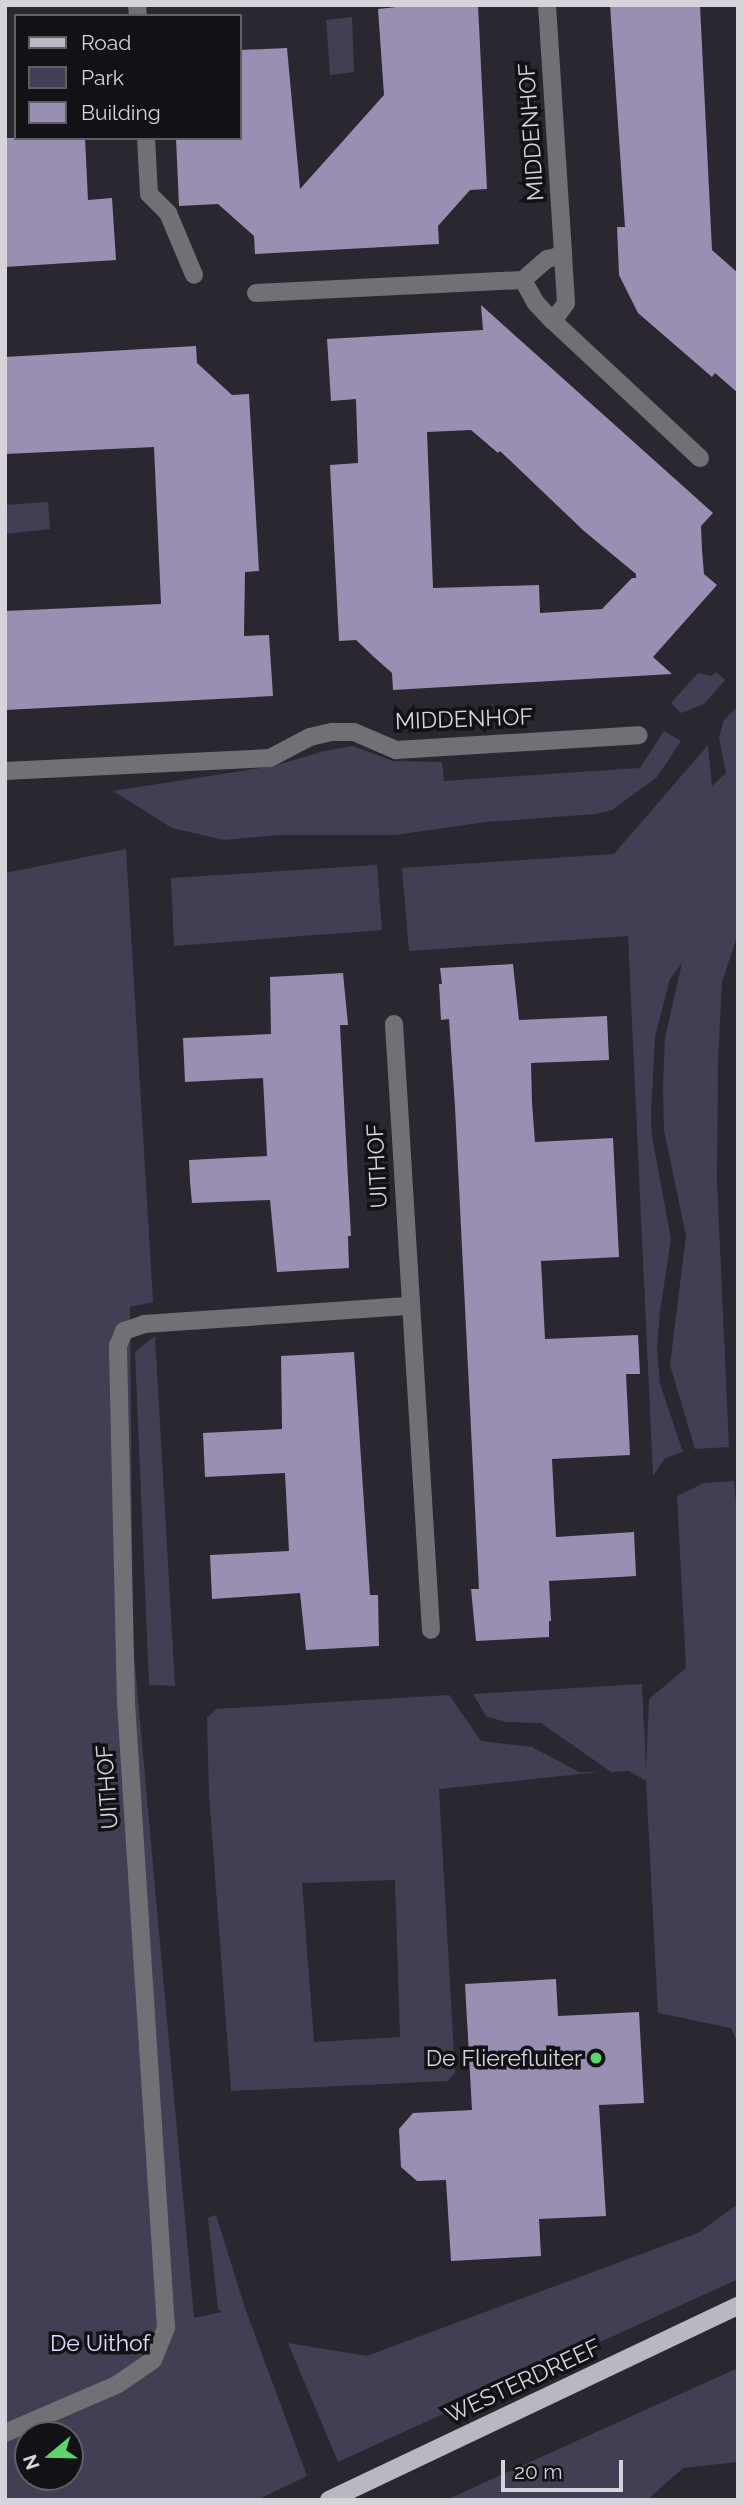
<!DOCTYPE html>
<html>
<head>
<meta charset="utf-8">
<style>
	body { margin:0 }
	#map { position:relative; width:743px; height:2505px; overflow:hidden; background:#2a2730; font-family:Raleway,sans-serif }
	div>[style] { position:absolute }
	.green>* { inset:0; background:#443e54 }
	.building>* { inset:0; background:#988fb2 }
	.minor>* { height:18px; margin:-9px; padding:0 9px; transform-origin:9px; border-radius:9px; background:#717075 }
	.major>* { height:18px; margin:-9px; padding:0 9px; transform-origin:9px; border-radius:9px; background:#b9b7c1 }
	.dots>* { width:19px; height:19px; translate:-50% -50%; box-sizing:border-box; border:4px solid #121115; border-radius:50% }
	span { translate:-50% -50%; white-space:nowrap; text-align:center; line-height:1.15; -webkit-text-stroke:7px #121115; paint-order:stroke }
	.street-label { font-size:23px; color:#d6d4da }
	.poi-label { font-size:23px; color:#d6d4da }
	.right { translate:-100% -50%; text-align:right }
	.park-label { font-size:23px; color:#e1d9fc }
	.frame { position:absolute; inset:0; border:7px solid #d6d4da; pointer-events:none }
	.legend { position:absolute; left:14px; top:14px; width:228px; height:126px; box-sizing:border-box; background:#121115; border:2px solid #605f64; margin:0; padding:9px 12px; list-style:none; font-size:21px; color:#d6d4da }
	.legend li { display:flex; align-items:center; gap:14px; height:35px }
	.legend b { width:35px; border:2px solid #605f64 }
	.north { position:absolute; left:14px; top:2421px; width:70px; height:70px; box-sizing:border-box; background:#121115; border:2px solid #605f64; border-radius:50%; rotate:251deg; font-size:19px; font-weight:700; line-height:28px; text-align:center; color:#d6d4da }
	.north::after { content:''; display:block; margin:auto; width:24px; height:32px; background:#5cd56d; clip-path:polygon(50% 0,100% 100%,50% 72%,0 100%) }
	.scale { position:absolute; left:501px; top:2460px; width:122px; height:32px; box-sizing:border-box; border:4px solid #d6d4da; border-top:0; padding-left:9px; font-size:21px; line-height:24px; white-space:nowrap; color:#d6d4da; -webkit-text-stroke:5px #121115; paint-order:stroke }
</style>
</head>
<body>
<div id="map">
	<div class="green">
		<i style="clip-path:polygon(352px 17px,354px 72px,330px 75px,326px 20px)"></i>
		<i style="clip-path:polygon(48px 502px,50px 529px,5px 534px,5px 505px)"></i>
		<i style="clip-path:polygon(716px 672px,725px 680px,704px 704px,681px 713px,671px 703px,698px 673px,711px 676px)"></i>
		<i style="clip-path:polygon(738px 706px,738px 933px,722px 982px,718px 1060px,717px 1181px,729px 1447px,695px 1449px,670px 1365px,686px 1236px,664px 1130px,663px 1087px,665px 1038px,682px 963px,670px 979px,655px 1036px,651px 1114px,652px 1136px,671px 1239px,660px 1311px,657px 1348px,660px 1384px,683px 1452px,665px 1458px,653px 1476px,628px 936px,409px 951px,402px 868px,614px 854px,708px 745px,712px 786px,726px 773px,719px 738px,724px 720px)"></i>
		<i style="clip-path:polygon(664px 731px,681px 741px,657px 777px,612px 810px,595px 814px,486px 822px,395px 835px,277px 835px,224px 840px,172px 828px,113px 791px,274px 766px,324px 751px,353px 746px,393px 761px,442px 762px,444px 781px,640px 768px)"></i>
		<i style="clip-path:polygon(evenodd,126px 849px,153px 1302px,130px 1307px,133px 1644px,194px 2318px,222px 2312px,218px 2309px,208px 2218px,216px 2215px,245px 2308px,307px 2476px,257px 2500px,5px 2500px,5px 873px,126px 849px,28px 2435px,70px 2435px,70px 2477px,28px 2477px,28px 2435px)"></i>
		<i style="clip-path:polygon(377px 865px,382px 930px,174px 946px,171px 878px)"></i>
		<i style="clip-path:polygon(155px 1336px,175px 1686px,149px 1685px,135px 1352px)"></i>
		<i style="clip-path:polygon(734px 1481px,738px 1527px,738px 2044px,731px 2028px,658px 2013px,646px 1781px,629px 1771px,611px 1772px,541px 1723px,505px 1722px,486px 1716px,473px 1694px,642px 1684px,646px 1769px,649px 1699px,686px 1668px,677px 1496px,704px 1483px)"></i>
		<i style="clip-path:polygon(evenodd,449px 1695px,481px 1741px,532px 1747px,579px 1772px,599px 1772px,439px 1789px,455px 2073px,448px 2081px,231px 2091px,209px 1794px,207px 1718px,216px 1709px,449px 1695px,395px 1880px,400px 2037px,314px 2042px,302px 1883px,395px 1880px)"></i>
		<i style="clip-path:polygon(738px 2204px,738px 2279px,338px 2462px,288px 2343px,367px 2356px,698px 2233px)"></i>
		<i style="clip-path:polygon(738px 2368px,738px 2462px,683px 2468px,647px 2500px,446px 2500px)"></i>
	</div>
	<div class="building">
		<i style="clip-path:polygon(415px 5px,478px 5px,487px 189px,470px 190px,438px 226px,439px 244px,255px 254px,254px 236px,218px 204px,179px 206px,176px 138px,240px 138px,240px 50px,287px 48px,300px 189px,384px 95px,378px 9px)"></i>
		<i style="clip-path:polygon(610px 5px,700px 5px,712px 250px,738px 273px,738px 393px,715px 373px,712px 377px,638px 313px,619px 275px,617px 227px,625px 227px)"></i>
		<i style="clip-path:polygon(5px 138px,85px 138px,88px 200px,112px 198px,116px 260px,5px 267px)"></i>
		<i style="clip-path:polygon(evenodd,481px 305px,713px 513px,701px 526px,702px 550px,704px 574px,717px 585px,653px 657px,672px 674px,393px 690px,392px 673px,374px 657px,356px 640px,339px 641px,330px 465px,358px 463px,356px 399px,331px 401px,327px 339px,483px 330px,481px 305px,471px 430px,498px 453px,500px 451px,584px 531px,636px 574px,636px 578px,632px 578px,602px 609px,540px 613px,539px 585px,433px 588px,427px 432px,471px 430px)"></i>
		<i style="clip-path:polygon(196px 346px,197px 363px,232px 395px,249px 394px,259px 571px,245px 572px,244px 636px,269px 635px,273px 696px,5px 710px,5px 611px,161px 604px,154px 447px,5px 454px,5px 357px)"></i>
		<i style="clip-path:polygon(513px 964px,519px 1020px,607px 1016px,609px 1060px,531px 1063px,532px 1103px,535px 1142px,613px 1138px,619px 1257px,541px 1261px,545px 1339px,638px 1335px,640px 1374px,626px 1374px,630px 1455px,552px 1459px,556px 1537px,634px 1532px,636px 1576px,549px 1581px,551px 1621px,549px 1621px,549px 1637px,476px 1641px,471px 1589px,479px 1589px,455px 1107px,449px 1019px,441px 1020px,439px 984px,442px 984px,440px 968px)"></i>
		<i style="clip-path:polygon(343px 973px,348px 1025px,340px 1025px,351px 1236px,348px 1236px,349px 1268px,277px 1272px,270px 1200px,192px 1203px,190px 1182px,189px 1160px,267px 1156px,263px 1078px,185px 1082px,183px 1038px,271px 1034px,270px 977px)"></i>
		<i style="clip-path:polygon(354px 1352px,370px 1595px,378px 1595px,379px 1646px,306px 1650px,300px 1593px,212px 1599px,210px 1555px,289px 1551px,285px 1473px,205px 1477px,203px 1433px,282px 1429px,281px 1356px)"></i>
		<i style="clip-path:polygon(556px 1979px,558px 2016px,639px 2012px,644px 2103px,599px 2105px,606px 2216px,539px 2219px,541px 2256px,451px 2261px,446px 2180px,417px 2181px,401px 2167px,399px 2129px,413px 2113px,472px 2110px,465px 1984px)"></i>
	</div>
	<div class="minor">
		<i style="left:137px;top:5px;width:11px;rotate:85deg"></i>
		<i style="left:547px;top:5px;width:251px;rotate:86.3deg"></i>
		<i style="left:563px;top:255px;width:16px;rotate:166deg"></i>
		<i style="left:547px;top:259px;width:32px;rotate:139deg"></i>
		<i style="left:523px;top:280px;width:25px;rotate:61deg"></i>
		<i style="left:535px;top:302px;width:26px;rotate:47deg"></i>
		<i style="left:553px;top:321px;width:201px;rotate:43deg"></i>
		<i style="left:146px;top:138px;width:56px;rotate:86.9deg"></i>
		<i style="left:149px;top:194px;width:27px;rotate:45deg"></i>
		<i style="left:168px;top:213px;width:67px;rotate:67.2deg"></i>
		<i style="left:256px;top:293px;width:267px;rotate:-2.8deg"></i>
		<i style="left:553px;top:321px;width:22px;rotate:-54deg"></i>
		<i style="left:566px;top:303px;width:48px;rotate:-93.6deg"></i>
		<i style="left:5px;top:771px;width:265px;rotate:-2.8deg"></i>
		<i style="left:270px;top:758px;width:45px;rotate:-27.7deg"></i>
		<i style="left:310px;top:737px;width:23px;rotate:-13deg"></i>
		<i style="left:332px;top:732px;width:22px"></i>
		<i style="left:354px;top:732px;width:46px;rotate:23.2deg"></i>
		<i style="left:396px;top:750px;width:243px;rotate:-3.5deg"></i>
		<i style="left:394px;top:1024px;width:607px;rotate:86.51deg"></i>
		<i style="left:5px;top:2433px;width:123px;rotate:-23.4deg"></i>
		<i style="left:118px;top:2384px;width:42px;rotate:-34.4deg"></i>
		<i style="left:153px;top:2360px;width:35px;rotate:-68deg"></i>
		<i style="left:166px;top:2328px;width:627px;rotate:-93.66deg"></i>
		<i style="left:126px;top:1702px;width:356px;rotate:-91.3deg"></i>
		<i style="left:118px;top:1346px;width:16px;rotate:-68deg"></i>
		<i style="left:124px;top:1331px;width:21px;rotate:-19deg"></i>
		<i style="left:144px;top:1324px;width:267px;rotate:-3.9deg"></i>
	</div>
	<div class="major">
		<i style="left:329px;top:2500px;width:453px;rotate:-25.4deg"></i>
	</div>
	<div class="dots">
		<i style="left:596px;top:2058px;background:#5cd56d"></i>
	</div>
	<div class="street-label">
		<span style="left:531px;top:132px;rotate:-94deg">MIDDENHOF</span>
		<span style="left:464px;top:719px;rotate:-2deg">MIDDENHOF</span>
		<span style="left:377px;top:1166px;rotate:-93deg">UITHOF</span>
		<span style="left:107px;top:1787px;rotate:-94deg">UITHOF</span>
		<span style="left:523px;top:2381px;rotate:-25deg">WESTERDREEF</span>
	</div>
	<div class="poi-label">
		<span class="right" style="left:582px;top:2058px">De Flierefluiter</span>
	</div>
	<div class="park-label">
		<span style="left:100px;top:2343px">De Uithof</span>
	</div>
	<div class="frame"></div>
	<ul class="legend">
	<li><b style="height:9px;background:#b9b7c1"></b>Road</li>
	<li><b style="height:19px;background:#443e54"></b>Park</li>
	<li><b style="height:19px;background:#988fb2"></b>Building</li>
	</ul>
	<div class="north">N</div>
	<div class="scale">20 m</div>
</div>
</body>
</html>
